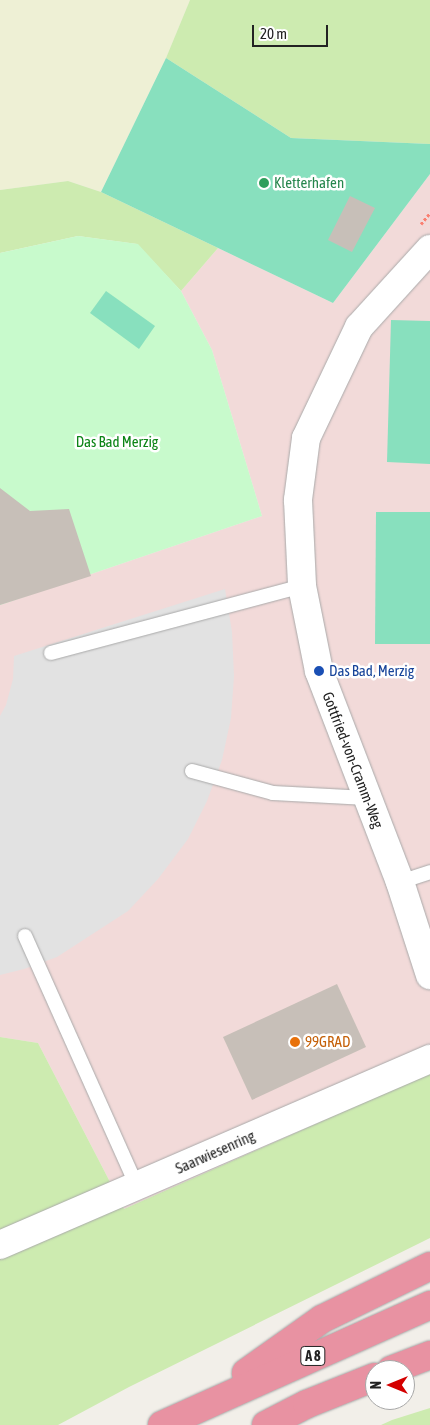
<!DOCTYPE html>
<html>
<head>
<meta charset="utf-8">
<style>
	body { margin:0 }
	#map { position:relative; width:430px; height:1425px; overflow:hidden; background:#f2efe9; font-family:"Asap Condensed",sans-serif }
	div>[style] { position:absolute }
	.commercial>* { inset:0; background:#f2dad9 }
	.farmland>* { inset:0; background:#eef0d5 }
	.grass>* { inset:0; background:#cdebb0 }
	.park>* { inset:0; background:#c8facc }
	.pitch>* { inset:0; background:#88e0be }
	.parking>* { inset:0; background:#e2e2e2 }
	.building>* { inset:0; background:#c7bfb8 }
	.path>* { height:3px; margin-top:-1.5px; transform-origin:0; background:repeating-linear-gradient(90deg,#fa8072 0 2.5px,transparent 0 5px) }
	.roads { filter:drop-shadow(0 0 1px #a9a9a9) drop-shadow(0 0 1px #a9a9a9) }
	.service>* { height:14px; margin:-7px; padding:0 7px; transform-origin:7px; border-radius:7px; background:#fff }
	.minor>* { height:28px; margin:-14px; padding:0 14px; transform-origin:14px; border-radius:14px; background:#fff }
	.motorway>* { height:28px; margin:-14px; padding:0 14px; transform-origin:14px; border-radius:14px; background:#e892a2 }
	.dots>* { width:14px; height:14px; translate:-50% -50%; box-sizing:border-box; border:2px solid #fff; border-radius:50% }
	span { translate:-50% -50%; white-space:nowrap; text-align:center; line-height:1.15; -webkit-text-stroke:5px #fff; paint-order:stroke }
	.shield-label span { padding:1px 4px; background:#fff; border:1px solid; border-radius:4px; -webkit-text-stroke-width:0 }
	.shield-label { font-size:14px; color:#222; font-weight:700 }
	.leisure-label { font-size:15px; color:#27864d }
	.left { translate:0 -50%; text-align:left }
	.park-label { font-size:15px; color:#0c8416 }
	.transit-label { font-size:15px; color:#164399 }
	.street-label { font-size:15px; color:#222 }
	.food-label { font-size:15px; color:#c56008 }
	.north { position:absolute; left:365px; top:1360px; width:50px; height:50px; box-sizing:border-box; background:#fff; border:1px solid #a7a7a7; border-radius:50%; rotate:270deg; font-size:14px; font-weight:700; line-height:20px; text-align:center; color:#222 }
	.north::after { content:''; display:block; margin:auto; width:18px; height:22px; background:#d40000; clip-path:polygon(50% 0,100% 100%,50% 72%,0 100%) }
	.scale { position:absolute; left:252px; top:25px; width:76px; height:22px; box-sizing:border-box; border:2px solid #222; border-top:0; padding-left:6px; font-size:15px; line-height:18px; white-space:nowrap; color:#222; -webkit-text-stroke:4px #fff; paint-order:stroke }
</style>
</head>
<body>
<div id="map">
	<div class="commercial">
		<i style="clip-path:polygon(430px 174px,430px 1073px,124px 1209px,38px 1043px,0 1037px,0 605px,262px 516px,212px 350px,181px 291px,218px 248px,333px 303px)"></i>
	</div>
	<div class="farmland">
		<i style="clip-path:polygon(0 0,190px 0,166px 58px,101px 192px,68px 181px,0 190px)"></i>
	</div>
	<div class="grass">
		<i style="clip-path:polygon(190px 0,430px 0,430px 144px,291px 138px,166px 58px)"></i>
		<i style="clip-path:polygon(68px 181px,101px 192px,218px 248px,181px 291px,137px 244px,78px 236px,0 253px,0 190px)"></i>
		<i style="clip-path:polygon(0 1037px,38px 1043px,124px 1209px,430px 1073px,430px 1238px,129px 1387px,58px 1425px,0 1425px)"></i>
		<i style="clip-path:polygon(430px 1408px,430px 1425px,381px 1425px,392px 1420px)"></i>
	</div>
	<div class="park">
		<i style="clip-path:polygon(78px 236px,138px 244px,181px 291px,212px 350px,262px 516px,0 605px,0 253px)"></i>
	</div>
	<div class="pitch">
		<i style="clip-path:polygon(166px 58px,291px 138px,430px 144px,430px 174px,333px 303px,101px 192px)"></i>
		<i style="clip-path:polygon(106px 291px,155px 326px,139px 349px,90px 313px)"></i>
		<i style="clip-path:polygon(391px 320px,430px 321px,430px 464px,387px 462px)"></i>
		<i style="clip-path:polygon(376px 512px,430px 512px,430px 644px,375px 644px)"></i>
	</div>
	<div class="parking">
		<i style="clip-path:polygon(225px 589px,232px 632px,234px 676px,231px 718px,222px 760px,207px 801px,188px 839px,158px 879px,128px 911px,57px 957px,24px 969px,0 975px,0 716px,6px 705px,13px 679px,14px 656px)"></i>
	</div>
	<div class="building">
		<i style="clip-path:polygon(350px 196px,375px 208px,352px 252px,328px 240px)"></i>
		<i style="clip-path:polygon(0 488px,30px 511px,69px 509px,91px 576px,0 605px)"></i>
		<i style="clip-path:polygon(337px 984px,366px 1047px,252px 1100px,223px 1037px)"></i>
	</div>
	<div class="path">
		<i style="left:421px;top:224px;width:14px;rotate:-51deg"></i>
	</div>
	<div class="roads">
		<div class="service">
			<i style="left:51px;top:653px;width:260px;rotate:-14.9deg"></i>
			<i style="left:192px;top:771px;width:84px;rotate:15.2deg"></i>
			<i style="left:273px;top:793px;width:94px;rotate:3deg"></i>
			<i style="left:400px;top:882px;width:32px;rotate:-18deg"></i>
			<i style="left:25px;top:936px;width:274px;rotate:65.9deg"></i>
		</div>
		<div class="minor">
			<i style="left:430px;top:249px;width:105px;rotate:132.3deg"></i>
			<i style="left:359px;top:327px;width:123px;rotate:115.5deg"></i>
			<i style="left:306px;top:438px;width:63px;rotate:97.4deg"></i>
			<i style="left:298px;top:500px;width:86px;rotate:87.3deg"></i>
			<i style="left:302px;top:586px;width:87px;rotate:78.7deg"></i>
			<i style="left:319px;top:671px;width:226px;rotate:69deg"></i>
			<i style="left:400px;top:882px;width:98px;rotate:72.1deg"></i>
			<i style="left:0;top:1245px;width:469px;rotate:-23.4deg"></i>
		</div>
		<div class="motorway">
			<i style="left:391px;top:1370px;width:42px;rotate:-21deg"></i>
			<i style="left:246px;top:1373px;width:93px;rotate:-35.4deg"></i>
			<i style="left:322px;top:1319px;width:120px;rotate:-26.1deg"></i>
			<i style="left:162px;top:1425px;width:294px;rotate:-24.1deg"></i>
			<i style="left:266px;top:1425px;width:46px;rotate:-27.1deg"></i>
			<i style="left:307px;top:1404px;width:73px;rotate:-21.7deg"></i>
		</div>
	</div>
	<div class="dots">
		<i style="left:264px;top:183px;background:#2e9e5b"></i>
		<i style="left:319px;top:671px;background:#1a4fb4"></i>
		<i style="left:295px;top:1042px;background:#e8710a"></i>
	</div>
	<div class="shield-label">
		<span style="left:313px;top:1356px">A 8</span>
	</div>
	<div class="leisure-label">
		<span class="left" style="left:274px;top:183px">Kletterhafen</span>
	</div>
	<div class="park-label">
		<span style="left:117px;top:442px">Das Bad Merzig</span>
	</div>
	<div class="transit-label">
		<span class="left" style="left:329px;top:671px">Das Bad, Merzig</span>
	</div>
	<div class="street-label">
		<span style="left:353px;top:760px;rotate:69deg">Gottfried-von-Cramm-Weg</span>
		<span style="left:215px;top:1152px;rotate:-24deg">Saarwiesenring</span>
	</div>
	<div class="food-label">
		<span class="left" style="left:305px;top:1042px">99GRAD</span>
	</div>
	<div class="north">N</div>
	<div class="scale">20 m</div>
</div>
</body>
</html>
